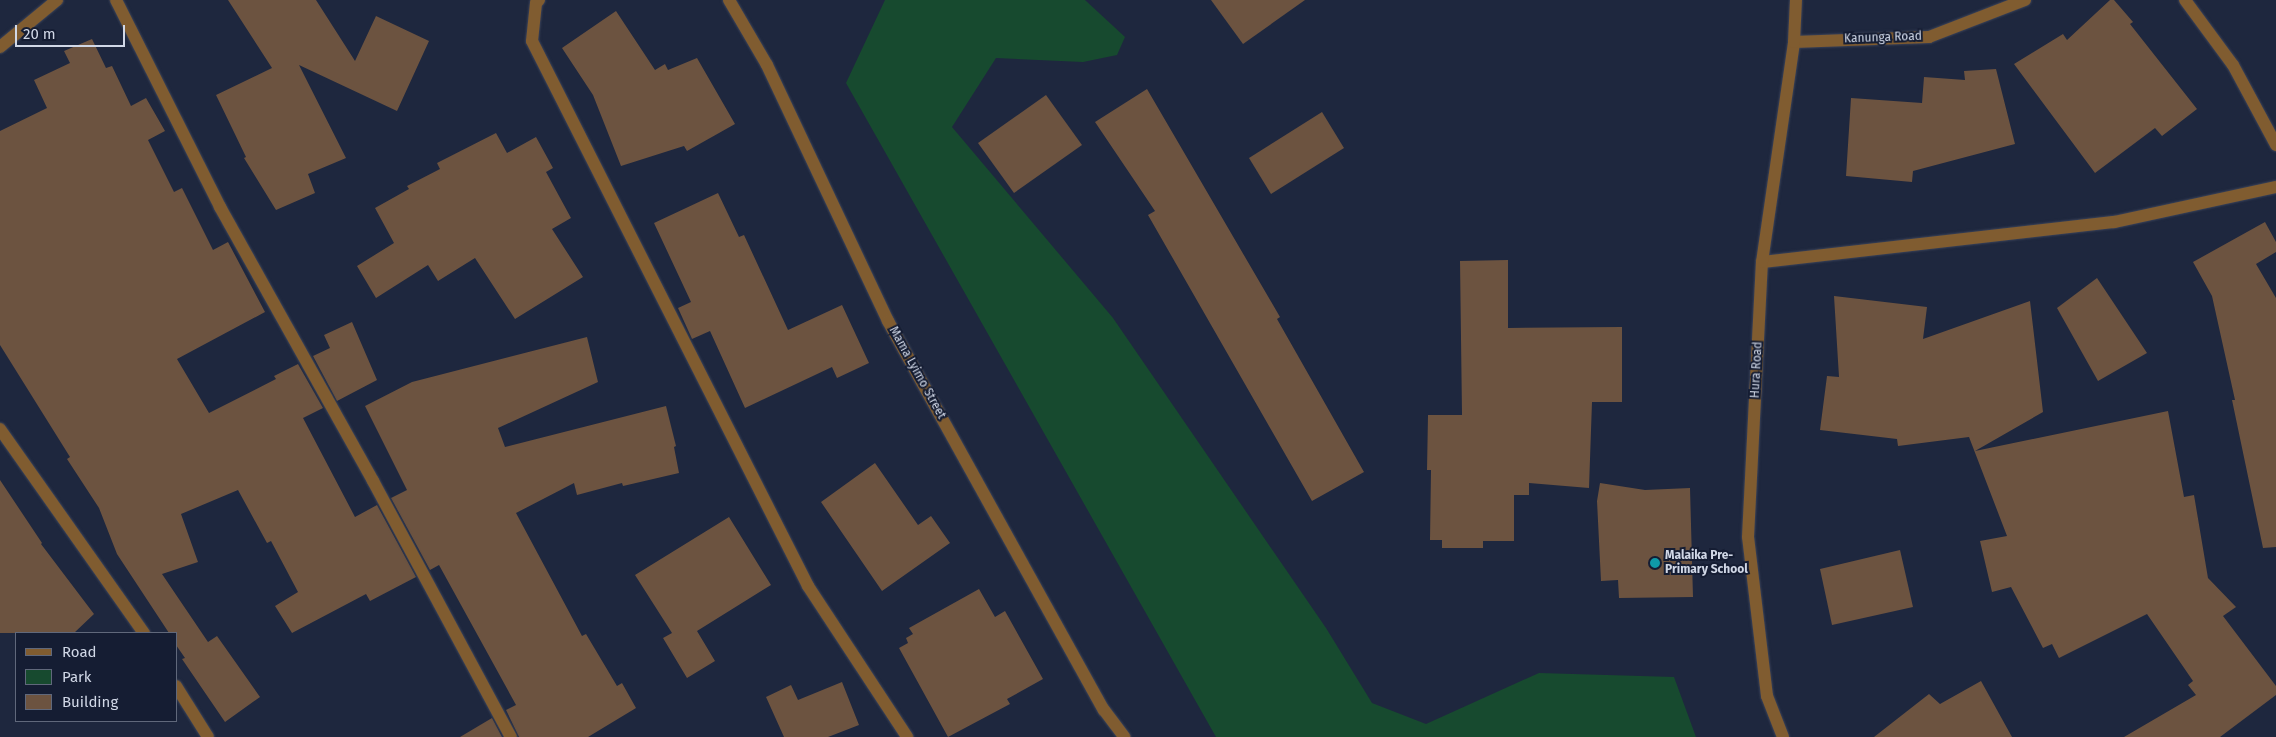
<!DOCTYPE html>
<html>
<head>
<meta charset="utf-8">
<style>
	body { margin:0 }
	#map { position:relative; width:2276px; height:737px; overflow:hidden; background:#1e273e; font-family:"Fira Sans",sans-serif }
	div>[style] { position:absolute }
	.green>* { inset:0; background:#174a2f }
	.building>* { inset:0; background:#6c5340 }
	.roads { filter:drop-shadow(0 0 1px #3b4359) drop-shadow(0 0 1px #3b4359) }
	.minor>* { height:12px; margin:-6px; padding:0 6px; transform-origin:6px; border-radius:6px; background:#805c30 }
	.dots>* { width:14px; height:14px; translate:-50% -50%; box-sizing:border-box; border:2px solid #151d33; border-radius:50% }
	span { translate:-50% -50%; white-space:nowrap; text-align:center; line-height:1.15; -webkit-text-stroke:4px #151d33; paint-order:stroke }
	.street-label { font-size:12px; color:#d1d8e7 }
	.poi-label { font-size:12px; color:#d1d8e7; font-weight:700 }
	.left { translate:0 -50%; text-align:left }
	.legend { position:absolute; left:15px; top:632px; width:162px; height:90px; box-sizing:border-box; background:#151d33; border:1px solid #60687b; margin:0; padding:6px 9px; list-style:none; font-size:15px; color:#d1d8e7 }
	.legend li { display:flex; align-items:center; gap:10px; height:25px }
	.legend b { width:25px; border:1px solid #60687b }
	.scale { position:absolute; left:15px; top:25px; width:110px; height:22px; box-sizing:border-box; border:2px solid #d1d8e7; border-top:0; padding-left:6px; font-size:15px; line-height:18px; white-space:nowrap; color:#d1d8e7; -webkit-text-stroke:4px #151d33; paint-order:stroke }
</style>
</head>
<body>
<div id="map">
	<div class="green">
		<i style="clip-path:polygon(885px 0,1085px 0,1125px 37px,1117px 55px,1083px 62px,996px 58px,952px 127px,1113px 318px,1326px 628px,1372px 703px,1426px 724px,1539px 673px,1674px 677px,1696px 737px,1216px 737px,846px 83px)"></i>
	</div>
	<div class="building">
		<i style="clip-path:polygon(228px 0,316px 0,355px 61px,376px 16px,429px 41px,397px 111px,299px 65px,346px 158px,308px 174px,315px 193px,276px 210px,244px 158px,246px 157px,216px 95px,272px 68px)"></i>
		<i style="clip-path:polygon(1211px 0,1305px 0,1243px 44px)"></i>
		<i style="clip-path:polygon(2110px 0,2114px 0,2133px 22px,2130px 24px,2197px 109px,2162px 136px,2155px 128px,2095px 173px,2014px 64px,2063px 34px,2067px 40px)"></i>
		<i style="clip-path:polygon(616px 11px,655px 70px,665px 64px,668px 70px,697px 58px,735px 124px,687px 151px,684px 146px,621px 166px,593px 95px,562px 48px)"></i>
		<i style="clip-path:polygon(92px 39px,106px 68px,112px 66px,131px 106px,146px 98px,165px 131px,148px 140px,174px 192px,182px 188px,213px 250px,228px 242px,265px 312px,177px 359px,209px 413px,276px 379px,274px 376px,298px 364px,323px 408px,303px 418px,355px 517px,377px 505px,416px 577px,370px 601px,366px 594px,292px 633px,275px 606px,298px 592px,271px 541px,267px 543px,238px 490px,181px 514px,198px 562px,162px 574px,208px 642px,217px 636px,260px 697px,225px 722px,182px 659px,185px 658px,176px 645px,176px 633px,169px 633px,117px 554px,99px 508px,67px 459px,70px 457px,0 345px,0 131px,47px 108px,34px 80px,70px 63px,64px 51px)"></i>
		<i style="clip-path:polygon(1996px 69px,2015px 144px,1913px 171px,1912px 182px,1846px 176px,1851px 98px,1922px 103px,1924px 77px,1965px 80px,1964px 71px)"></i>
		<i style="clip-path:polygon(1147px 89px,1280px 317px,1277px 319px,1364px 472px,1312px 501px,1148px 215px,1155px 211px,1095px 122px)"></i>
		<i style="clip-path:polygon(1046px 95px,1082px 145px,1014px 193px,978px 143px)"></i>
		<i style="clip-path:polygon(1322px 112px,1344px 148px,1271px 194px,1249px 158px)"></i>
		<i style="clip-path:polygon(496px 133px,507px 153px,536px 137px,553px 168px,546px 172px,571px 218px,552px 229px,583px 277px,515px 319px,475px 258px,438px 281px,428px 265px,376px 298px,357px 266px,394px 243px,375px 208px,409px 189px,407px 186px,440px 169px,437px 163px)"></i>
		<i style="clip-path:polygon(718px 193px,739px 237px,744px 235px,788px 330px,842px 305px,869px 363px,837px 378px,832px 367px,745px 408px,710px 331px,692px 339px,678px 308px,691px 302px,654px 223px)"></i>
		<i style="clip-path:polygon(2265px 222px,2276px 242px,2276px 252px,2256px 264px,2276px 298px,2276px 547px,2263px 548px,2232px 400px,2235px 400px,2212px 296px,2193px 262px)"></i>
		<i style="clip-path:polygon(1508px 260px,1508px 328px,1622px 327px,1622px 402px,1592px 402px,1589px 488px,1529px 483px,1529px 495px,1514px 495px,1514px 541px,1483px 541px,1483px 548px,1442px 548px,1442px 540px,1430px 540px,1431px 470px,1427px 470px,1428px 415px,1462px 415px,1460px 261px)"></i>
		<i style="clip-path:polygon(2097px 278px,2147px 353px,2098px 381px,2057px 308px)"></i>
		<i style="clip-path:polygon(1834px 296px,1927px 307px,1923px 339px,2030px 301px,2043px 412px,1975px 451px,2168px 411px,2184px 497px,2194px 495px,2208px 578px,2236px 607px,2223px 616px,2276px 686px,2276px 695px,2220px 737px,2124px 737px,2196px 695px,2188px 685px,2193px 681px,2147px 614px,2059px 658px,2052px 644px,2043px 648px,2011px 587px,1992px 592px,1980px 541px,2007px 536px,1969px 437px,1898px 446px,1897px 439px,1820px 430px,1827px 376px,1839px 377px)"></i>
		<i style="clip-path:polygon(352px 322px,377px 380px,337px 401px,313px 356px,330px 348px,324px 335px)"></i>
		<i style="clip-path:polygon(587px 337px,598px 382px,498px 428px,505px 447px,666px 406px,676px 446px,674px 447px,679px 473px,623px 486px,622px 483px,577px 495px,574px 483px,516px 513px,582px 636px,586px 634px,617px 686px,622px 683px,636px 708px,588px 737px,519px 737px,506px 710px,516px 705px,439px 565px,430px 570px,391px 498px,407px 490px,365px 406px,412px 382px)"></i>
		<i style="clip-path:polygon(875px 463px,918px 525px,931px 516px,950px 543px,882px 591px,821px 502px)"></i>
		<i style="clip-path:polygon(0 480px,42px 543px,41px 544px,94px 614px,74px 633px,0 633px)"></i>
		<i style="clip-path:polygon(1600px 483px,1645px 490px,1690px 488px,1693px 597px,1619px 598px,1618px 580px,1601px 581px,1597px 501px)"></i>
		<i style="clip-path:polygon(729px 517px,771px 585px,697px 631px,715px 661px,687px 678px,663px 638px,672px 633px,635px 575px)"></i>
		<i style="clip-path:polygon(1900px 550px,1913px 607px,1832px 625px,1820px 569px)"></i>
		<i style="clip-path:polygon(979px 589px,995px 617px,1005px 611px,1043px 679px,1007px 699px,1010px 704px,948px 737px,899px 648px,908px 643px,906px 638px,913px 634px,909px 628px)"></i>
		<i style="clip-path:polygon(1981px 681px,2012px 737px,1874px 737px,1929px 694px,1940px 704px)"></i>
		<i style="clip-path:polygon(842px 682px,859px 725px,828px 737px,784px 737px,766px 697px,791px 685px,798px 700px)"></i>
		<i style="clip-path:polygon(492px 718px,502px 737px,460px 737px)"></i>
	</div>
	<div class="roads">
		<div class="minor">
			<i style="left:116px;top:0;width:232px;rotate:63.3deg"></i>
			<i style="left:220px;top:207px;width:314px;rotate:60.8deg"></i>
			<i style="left:373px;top:481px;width:291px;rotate:61.7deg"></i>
			<i style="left:539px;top:0;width:4px;rotate:135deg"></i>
			<i style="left:536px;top:3px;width:38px;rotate:96deg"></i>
			<i style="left:532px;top:41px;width:611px;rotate:63.14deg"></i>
			<i style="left:808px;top:586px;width:181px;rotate:56.7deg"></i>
			<i style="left:729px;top:0;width:75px;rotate:59.7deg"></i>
			<i style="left:767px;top:65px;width:283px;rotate:64.7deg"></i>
			<i style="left:888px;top:321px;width:445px;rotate:61deg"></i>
			<i style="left:1104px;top:710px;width:34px;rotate:53deg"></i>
			<i style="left:2185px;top:0;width:81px;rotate:53.6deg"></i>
			<i style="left:2233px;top:65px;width:91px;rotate:61.7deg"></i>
			<i style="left:1794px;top:42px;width:135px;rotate:-2.1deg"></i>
			<i style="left:1929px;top:37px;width:103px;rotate:-21.1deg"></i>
			<i style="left:0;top:47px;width:74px;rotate:-39.5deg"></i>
			<i style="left:1762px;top:262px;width:354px;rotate:-6.5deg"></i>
			<i style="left:2114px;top:222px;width:166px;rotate:-12.2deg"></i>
			<i style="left:0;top:429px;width:250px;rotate:54.8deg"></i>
			<i style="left:176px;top:686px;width:60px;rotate:57.9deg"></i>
			<i style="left:1783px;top:737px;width:44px;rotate:-111.3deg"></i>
			<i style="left:1767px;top:696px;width:160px;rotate:-96.8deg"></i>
			<i style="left:1748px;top:537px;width:275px;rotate:-87.1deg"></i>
			<i style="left:1762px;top:262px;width:222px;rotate:-81.7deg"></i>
			<i style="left:1794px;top:42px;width:42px;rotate:-87.3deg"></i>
		</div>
	</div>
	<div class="dots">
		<i style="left:1655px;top:563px;background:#0f9aa8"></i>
	</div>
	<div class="street-label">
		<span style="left:1883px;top:38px;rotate:-2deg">Kanunga Road</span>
		<span style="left:1757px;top:370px;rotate:-87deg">Hura Road</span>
		<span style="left:917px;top:373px;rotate:61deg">Mama Lyimo Street</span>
	</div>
	<div class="poi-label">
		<span class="left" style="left:1665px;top:563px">Malaika Pre-<br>Primary School</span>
	</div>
	<ul class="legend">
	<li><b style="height:6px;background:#805c30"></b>Road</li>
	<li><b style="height:14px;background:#174a2f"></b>Park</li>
	<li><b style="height:14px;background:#6c5340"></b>Building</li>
	</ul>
	<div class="scale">20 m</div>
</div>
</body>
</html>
